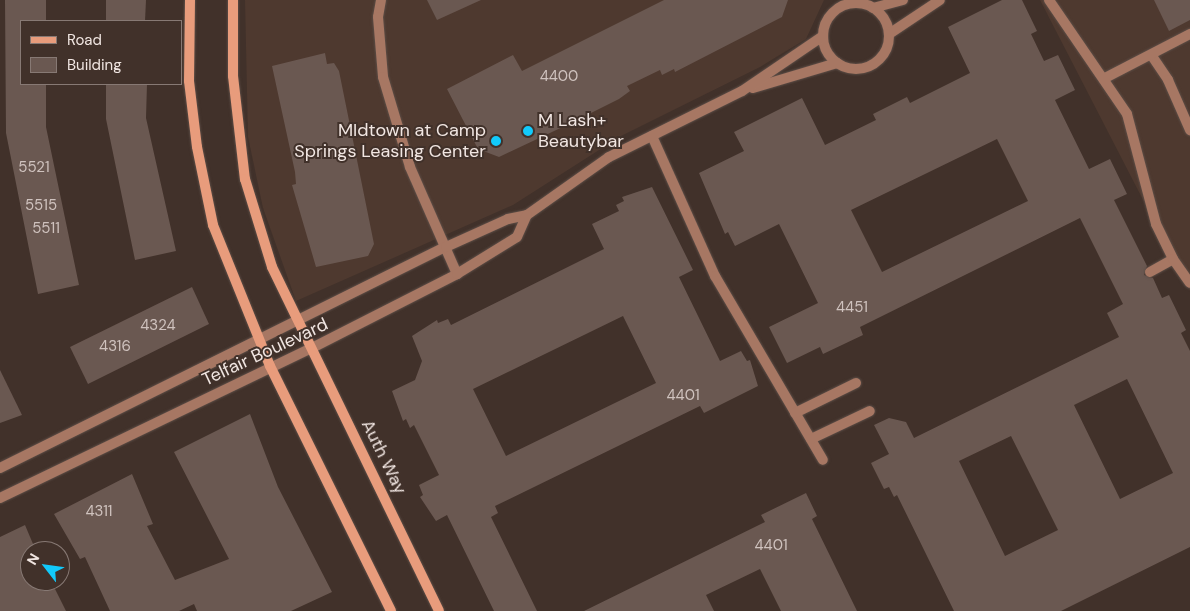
<!DOCTYPE html>
<html>
<head>
<meta charset="utf-8">
<style>
	body { margin:0 }
	#map { position:relative; width:1190px; height:611px; overflow:hidden; background:#41312a; font-family:"DM Sans",sans-serif }
	div>[style] { position:absolute }
	.built>* { inset:0; background:#4e392f }
	.building>* { inset:0; background:#6a5851 }
	.roads { filter:drop-shadow(0 0 1px #5d4e47) drop-shadow(0 0 1px #5d4e47) }
	.lane>* { height:10px; margin:-5px; padding:0 5px; transform-origin:5px; border-radius:5px; background:#a77763 }
	.street>* { height:10px; margin:-5px; padding:0 5px; transform-origin:5px; border-radius:5px; background:#a77763 }
	.street>.ring { margin:-5px; padding:0; box-sizing:content-box; background:none; border:10px solid #a77763; border-radius:50% }
	.secondary>* { height:10px; margin:-5px; padding:0 5px; transform-origin:5px; border-radius:5px; background:#e89c7c }
	.dots>* { width:14px; height:14px; translate:-50% -50%; box-sizing:border-box; border:2px solid #41312a; border-radius:50% }
	span { translate:-50% -50%; white-space:nowrap; text-align:center; line-height:1.15; -webkit-text-stroke:4px #41312a; paint-order:stroke }
	.number-label { font-size:15px; color:#cfc2be }
	.number-label span { -webkit-text-stroke-width:0 }
	.poi-label { font-size:18px; color:#f1e6e2 }
	.left { translate:0 -50%; text-align:left }
	.right { translate:-100% -50%; text-align:right }
	.street-label { font-size:18px; color:#f1e6e2 }
	.legend { position:absolute; left:20px; top:20px; width:162px; height:65px; box-sizing:border-box; background:#41312a; border:1px solid #877974; margin:0; padding:6px 9px; list-style:none; font-size:15px; color:#f1e6e2 }
	.legend li { display:flex; align-items:center; gap:10px; height:25px }
	.legend b { width:25px; border:1px solid #877974 }
	.north { position:absolute; left:20px; top:541px; width:50px; height:50px; box-sizing:border-box; background:#41312a; border:1px solid #877974; border-radius:50%; rotate:300deg; font-size:14px; font-weight:700; line-height:20px; text-align:center; color:#f1e6e2 }
	.north::after { content:''; display:block; margin:auto; width:18px; height:22px; background:#12cafb; clip-path:polygon(50% 0,100% 100%,50% 72%,0 100%) }
</style>
</head>
<body>
<div id="map">
	<div class="built">
		<i style="clip-path:polygon(245px 0,824px 0,806px 39px,760px 67px,621px 136px,513px 205px,296px 301px,263px 208px,248px 137px)"></i>
		<i style="clip-path:polygon(1040px 0,1190px 0,1190px 291px)"></i>
	</div>
	<div class="building">
		<i style="clip-path:polygon(5px 0,46px 0,46px 21px,21px 21px,21px 84px,46px 84px,46px 127px,79px 285px,38px 294px,6px 133px)"></i>
		<i style="clip-path:polygon(106px 0,146px 0,145px 21px,106px 21px)"></i>
		<i style="clip-path:polygon(427px 0,481px 0,437px 20px)"></i>
		<i style="clip-path:polygon(664px 0,788px 0,782px 17px,675px 72px,674px 69px,662px 75px,660px 70px,627px 86px,630px 91px,619px 99px,569px 124px,499px 157px,478px 149px,447px 89px,513px 55px,522px 71px)"></i>
		<i style="clip-path:polygon(evenodd,1002px 0,1022px 0,1037px 31px,1031px 34px,1044px 61px,1058px 55px,1075px 90px,1055px 100px,1089px 169px,1110px 159px,1127px 194px,1114px 200px,1147px 266px,1144px 275px,1153px 278px,1162px 298px,1169px 295px,1186px 330px,1181px 333px,1190px 351px,1190px 547px,1061px 611px,954px 611px,897px 495px,894px 497px,889px 487px,884px 489px,871px 463px,889px 454px,874px 425px,889px 418px,906px 422px,914px 438px,1119px 337px,1107px 313px,1123px 304px,1080px 218px,860px 327px,863px 335px,823px 354px,820px 347px,787px 363px,769px 327px,818px 303px,779px 224px,735px 246px,728px 232px,725px 234px,699px 173px,744px 151px,734px 132px,802px 98px,825px 145px,876px 120px,873px 114px,907px 97px,910px 103px,970px 73px,948px 27px,1002px 0,997px 139px,1028px 201px,882px 272px,851px 210px,997px 139px,1002px 0,1127px 379px,1173px 473px,1120px 499px,1074px 405px,1127px 379px,1002px 0,1011px 436px,1058px 530px,1005px 556px,959px 461px,1011px 436px)"></i>
		<i style="clip-path:polygon(1154px 0,1190px 0,1190px 20px,1169px 31px)"></i>
		<i style="clip-path:polygon(325px 53px,327px 64px,334px 63px,339px 71px,374px 244px,368px 256px,316px 267px,292px 185px,296px 184px,295px 172px,272px 66px)"></i>
		<i style="clip-path:polygon(106px 84px,147px 84px,146px 118px,176px 251px,135px 260px,106px 119px)"></i>
		<i style="clip-path:polygon(evenodd,652px 187px,693px 270px,679px 277px,720px 361px,741px 351px,747px 361px,750px 360px,758px 386px,704px 413px,700px 406px,495px 506px,498px 513px,491px 517px,537px 611px,494px 611px,447px 515px,436px 521px,420px 497px,423px 495px,419px 485px,439px 475px,414px 425px,410px 428px,406px 419px,403px 421px,392px 391px,415px 380px,422px 361px,412px 336px,437px 320px,438px 323px,448px 319px,451px 325px,604px 249px,592px 224px,619px 211px,616px 205px,624px 201px,622px 197px,652px 187px,623px 316px,656px 383px,506px 456px,473px 389px,623px 316px)"></i>
		<i style="clip-path:polygon(192px 287px,209px 324px,88px 384px,70px 347px)"></i>
		<i style="clip-path:polygon(0 370px,22px 415px,0 423px)"></i>
		<i style="clip-path:polygon(250px 414px,278px 487px,332px 592px,291px 611px,197px 611px,194px 604px,179px 611px,110px 611px,85px 557px,80px 559px,54px 514px,132px 474px,153px 524px,147px 526px,175px 580px,229px 559px,174px 452px)"></i>
		<i style="clip-path:polygon(806px 493px,817px 516px,812px 519px,857px 611px,781px 611px,760px 569px,706px 595px,714px 611px,584px 611px,765px 522px,761px 515px)"></i>
		<i style="clip-path:polygon(25px 525px,36px 551px,30px 551px,30px 581px,51px 581px,66px 611px,0 611px,0 537px)"></i>
	</div>
	<div class="roads">
		<div class="lane">
			<i style="left:381px;top:0;width:17px;rotate:100deg"></i>
			<i style="left:378px;top:17px;width:60px;rotate:85.2deg"></i>
			<i style="left:383px;top:77px;width:94px;rotate:73.3deg"></i>
			<i style="left:410px;top:167px;width:117px;rotate:66.3deg"></i>
			<i style="left:1152px;top:56px;width:29px;rotate:56deg"></i>
			<i style="left:1168px;top:80px;width:55px;rotate:66.3deg"></i>
			<i style="left:1105px;top:78px;width:96px;rotate:-27.4deg"></i>
			<i style="left:652px;top:136px;width:154px;rotate:65.8deg"></i>
			<i style="left:715px;top:276px;width:213px;rotate:59.6deg"></i>
			<i style="left:1150px;top:272px;width:26px;rotate:-29deg"></i>
			<i style="left:795px;top:413px;width:68px;rotate:-26.2deg"></i>
			<i style="left:811px;top:439px;width:65px;rotate:-25.4deg"></i>
		</div>
		<div class="street">
			<i style="left:1049px;top:0;width:138px;rotate:55.6deg"></i>
			<i style="left:1127px;top:114px;width:114px;rotate:75.2deg"></i>
			<i style="left:1156px;top:224px;width:39px;rotate:64deg"></i>
			<i style="left:1173px;top:259px;width:29px;rotate:55deg"></i>
			<i class="ring" style="left:823px;top:3px;width:56px;height:56px"></i>
			<i style="left:873px;top:8px;width:31px;rotate:-15deg"></i>
			<i style="left:889px;top:34px;width:61px;rotate:-33.7deg"></i>
			<i style="left:753px;top:88px;width:88px;rotate:-16.6deg"></i>
			<i style="left:0;top:468px;width:498px;rotate:-26.4deg"></i>
			<i style="left:446px;top:247px;width:68px;rotate:-24.3deg"></i>
			<i style="left:508px;top:219px;width:19px;rotate:-12deg"></i>
			<i style="left:527px;top:215px;width:100px;rotate:-35.3deg"></i>
			<i style="left:609px;top:157px;width:148px;rotate:-26.4deg"></i>
			<i style="left:742px;top:91px;width:98px;rotate:-34.2deg"></i>
			<i style="left:0;top:498px;width:344px;rotate:-25.7deg"></i>
			<i style="left:310px;top:349px;width:165px;rotate:-27deg"></i>
			<i style="left:457px;top:274px;width:70px;rotate:-31.7deg"></i>
			<i style="left:517px;top:237px;width:24px;rotate:-66deg"></i>
		</div>
		<div class="secondary">
			<i style="left:190px;top:0;width:81px;rotate:90.7deg"></i>
			<i style="left:189px;top:81px;width:66px;rotate:83.1deg"></i>
			<i style="left:197px;top:147px;width:80px;rotate:78.4deg"></i>
			<i style="left:213px;top:225px;width:152px;rotate:68deg"></i>
			<i style="left:270px;top:366px;width:273px;rotate:63.7deg"></i>
			<i style="left:233px;top:0;width:76px;rotate:90deg"></i>
			<i style="left:233px;top:76px;width:104px;rotate:83.4deg"></i>
			<i style="left:245px;top:179px;width:92px;rotate:72.9deg"></i>
			<i style="left:272px;top:267px;width:382px;rotate:64.1deg"></i>
		</div>
	</div>
	<div class="dots">
		<i style="left:528px;top:131px;background:#12cafb"></i>
		<i style="left:496px;top:141px;background:#12cafb"></i>
	</div>
	<div class="number-label">
		<span style="left:559px;top:77px">4400</span>
		<span style="left:34px;top:168px">5521</span>
		<span style="left:41px;top:206px">5515</span>
		<span style="left:46px;top:229px">5511</span>
		<span style="left:852px;top:308px">4451</span>
		<span style="left:158px;top:326px">4324</span>
		<span style="left:115px;top:347px">4316</span>
		<span style="left:683px;top:396px">4401</span>
		<span style="left:99px;top:512px">4311</span>
		<span style="left:771px;top:546px">4401</span>
	</div>
	<div class="poi-label">
		<span class="left" style="left:538px;top:131px">M Lash+<br>Beautybar</span>
		<span class="right" style="left:486px;top:141px">MIdtown at Camp<br>Springs Leasing Center</span>
	</div>
	<div class="street-label">
		<span style="left:265px;top:352px;rotate:-25deg">Telfair Boulevard</span>
		<span style="left:384px;top:457px;rotate:64deg">Auth Way</span>
	</div>
	<ul class="legend">
	<li><b style="height:6px;background:#e89c7c"></b>Road</li>
	<li><b style="height:14px;background:#6a5851"></b>Building</li>
	</ul>
	<div class="north">N</div>
</div>
</body>
</html>
